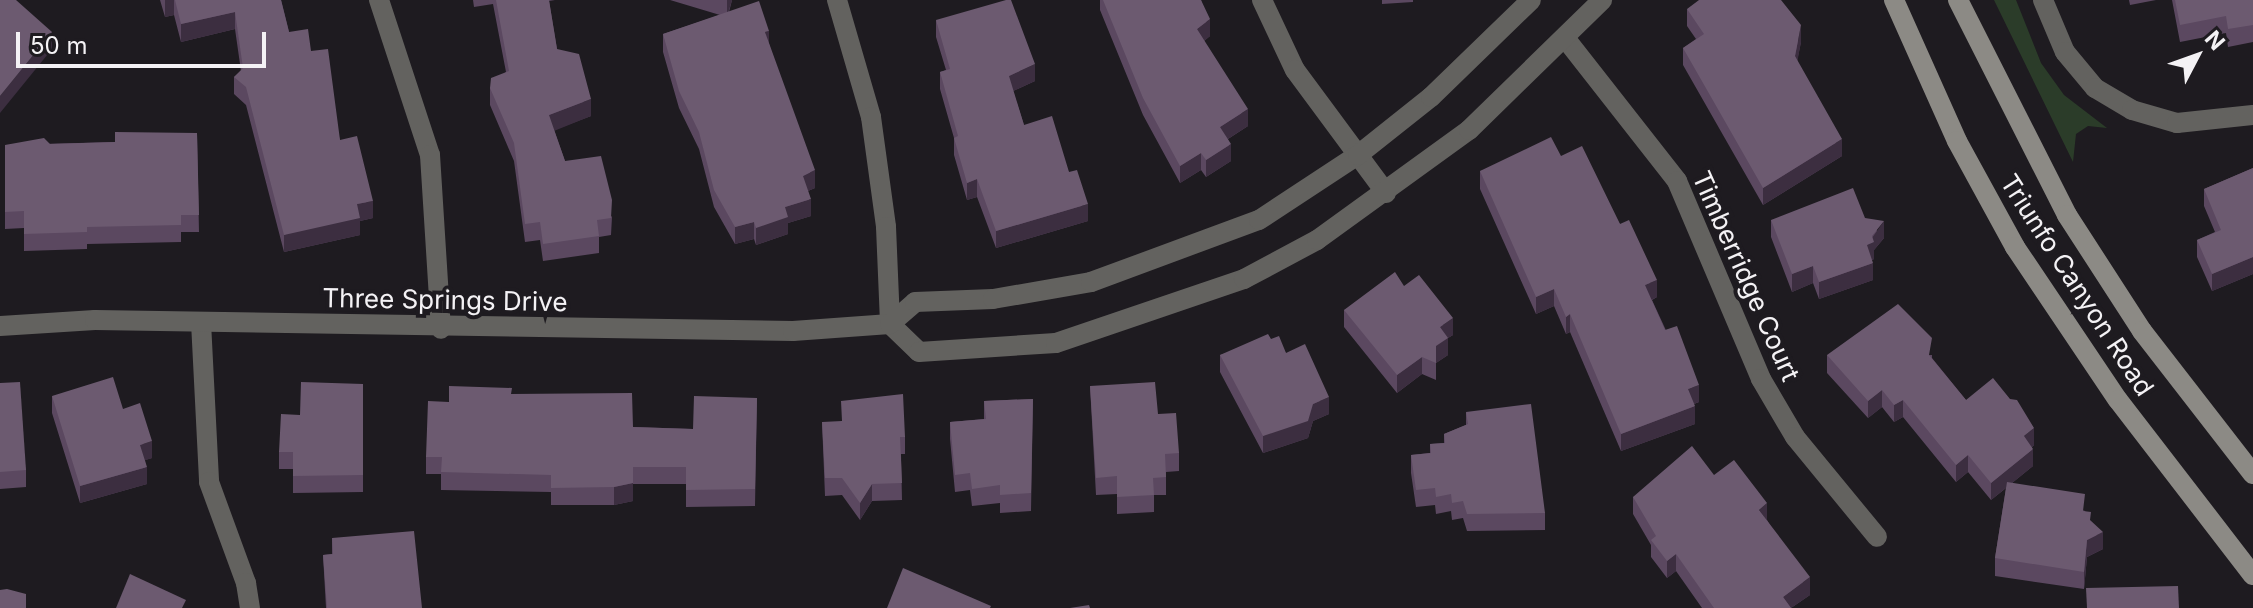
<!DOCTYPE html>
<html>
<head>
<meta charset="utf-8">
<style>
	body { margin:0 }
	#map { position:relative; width:2253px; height:608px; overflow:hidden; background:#1e1b20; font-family:Inter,sans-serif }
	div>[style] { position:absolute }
	.green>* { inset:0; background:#2b3c29 }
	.street>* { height:20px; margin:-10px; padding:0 10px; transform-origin:10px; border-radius:10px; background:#63625f }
	.secondary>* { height:20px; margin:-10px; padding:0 10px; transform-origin:10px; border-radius:10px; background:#8c8a85 }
	.wall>* { inset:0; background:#5b4860 }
	.shaded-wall>* { inset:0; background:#3c2e40 }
	.building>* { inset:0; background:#6c5a70 }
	span { translate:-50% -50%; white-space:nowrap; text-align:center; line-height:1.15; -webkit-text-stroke:8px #1e1b20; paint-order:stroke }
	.street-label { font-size:26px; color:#f4f2f5 }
	.north { position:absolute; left:2157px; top:16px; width:80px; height:80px; -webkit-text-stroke:6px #1e1b20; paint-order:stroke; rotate:49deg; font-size:22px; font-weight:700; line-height:32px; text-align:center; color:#f4f2f5 }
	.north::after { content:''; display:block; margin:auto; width:28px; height:36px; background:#f4f2f5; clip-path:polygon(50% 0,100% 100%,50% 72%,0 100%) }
	.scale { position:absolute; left:16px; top:32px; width:250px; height:36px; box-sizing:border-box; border:4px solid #f4f2f5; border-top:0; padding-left:10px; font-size:24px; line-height:28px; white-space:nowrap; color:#f4f2f5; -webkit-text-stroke:6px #1e1b20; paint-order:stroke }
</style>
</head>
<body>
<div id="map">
	<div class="green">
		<i style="clip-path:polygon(1994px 0,2016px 0,2041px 63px,2064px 95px,2107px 128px,2088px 126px,2076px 134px,2073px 162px)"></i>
	</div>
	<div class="street">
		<i style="left:379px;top:0;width:163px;rotate:71.8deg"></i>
		<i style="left:430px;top:155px;width:174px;rotate:86.4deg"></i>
		<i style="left:837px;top:0;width:122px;rotate:73.8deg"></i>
		<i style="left:871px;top:117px;width:111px;rotate:82.2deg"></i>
		<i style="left:886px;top:227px;width:97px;rotate:87.6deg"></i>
		<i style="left:1262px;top:0;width:77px;rotate:64.8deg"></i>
		<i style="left:1295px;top:70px;width:153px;rotate:53.5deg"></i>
		<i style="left:2043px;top:0;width:56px;rotate:67.1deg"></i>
		<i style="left:2065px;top:52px;width:47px;rotate:50.2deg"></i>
		<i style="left:2095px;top:88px;width:43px;rotate:30.7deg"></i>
		<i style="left:2132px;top:110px;width:47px;rotate:16.1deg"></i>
		<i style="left:2177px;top:123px;width:76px;rotate:-6deg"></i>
		<i style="left:1565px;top:38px;width:182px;rotate:51.9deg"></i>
		<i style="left:1677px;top:181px;width:215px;rotate:67deg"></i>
		<i style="left:1761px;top:379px;width:67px;rotate:59.6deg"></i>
		<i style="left:1795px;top:437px;width:129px;rotate:50.6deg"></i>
		<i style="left:201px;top:322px;width:160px;rotate:87.1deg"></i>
		<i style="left:209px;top:482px;width:108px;rotate:69.9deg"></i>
		<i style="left:246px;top:583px;width:25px;rotate:81deg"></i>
		<i style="left:890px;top:324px;width:40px;rotate:44deg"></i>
		<i style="left:919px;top:352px;width:137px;rotate:-3.8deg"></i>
		<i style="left:1056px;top:343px;width:199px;rotate:-18.8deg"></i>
		<i style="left:1244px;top:279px;width:83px;rotate:-28.1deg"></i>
		<i style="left:1317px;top:240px;width:188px;rotate:-35.9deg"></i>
		<i style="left:1469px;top:130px;width:186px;rotate:-44.3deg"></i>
		<i style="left:0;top:326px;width:95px;rotate:-3.6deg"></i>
		<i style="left:95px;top:320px;width:698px;rotate:0.9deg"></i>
		<i style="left:793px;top:331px;width:97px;rotate:-4.1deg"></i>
		<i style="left:890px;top:324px;width:33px;rotate:-41deg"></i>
		<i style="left:915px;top:302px;width:78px;rotate:-2.2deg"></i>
		<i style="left:993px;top:299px;width:99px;rotate:-9.8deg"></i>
		<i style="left:1091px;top:282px;width:179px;rotate:-20.3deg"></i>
		<i style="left:1259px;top:220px;width:118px;rotate:-33.3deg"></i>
		<i style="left:1358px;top:155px;width:93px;rotate:-38.5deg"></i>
		<i style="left:1431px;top:97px;width:139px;rotate:-44.1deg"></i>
	</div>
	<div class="secondary">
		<i style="left:1894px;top:0;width:154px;rotate:65.9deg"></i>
		<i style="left:1957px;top:141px;width:121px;rotate:61.3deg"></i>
		<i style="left:2015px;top:247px;width:184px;rotate:56.1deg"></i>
		<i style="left:2118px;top:400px;width:221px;rotate:52.4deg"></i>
		<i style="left:1958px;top:0;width:241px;rotate:63.1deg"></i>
		<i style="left:2067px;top:215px;width:138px;rotate:57.1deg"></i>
		<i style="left:2142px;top:331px;width:181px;rotate:52.2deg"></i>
	</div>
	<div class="wall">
		<i style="clip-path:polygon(160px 0,281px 0,289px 32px,311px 51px,340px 140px,373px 218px,360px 221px,360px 235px,284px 252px,246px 105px,234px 94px,234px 77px,241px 71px,235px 29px,181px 42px,174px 15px,165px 17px)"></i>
		<i style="clip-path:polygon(473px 0,555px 0,549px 1px,557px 49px,591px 116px,554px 130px,565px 161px,612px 217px,611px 235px,599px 237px,599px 253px,543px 261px,540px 240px,525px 242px,514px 161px,490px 105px,490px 88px,506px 72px,493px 4px,474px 7px)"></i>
		<i style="clip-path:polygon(670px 0,732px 0,729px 12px,769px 44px,815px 188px,808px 191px,811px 216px,788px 223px,788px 234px,756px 245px,754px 239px,735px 244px,714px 207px,699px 149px,679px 108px,663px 52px,663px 34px,720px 15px)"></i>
		<i style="clip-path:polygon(1100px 0,1201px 0,1210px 36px,1204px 41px,1248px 126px,1228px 139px,1231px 161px,1206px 177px,1201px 170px,1180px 183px,1143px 115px,1100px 10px)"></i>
		<i style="clip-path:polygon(1382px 0,1413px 0,1413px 2px,1382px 4px)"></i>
		<i style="clip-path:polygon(2129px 0,2156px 0,2130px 5px)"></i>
		<i style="clip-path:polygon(2172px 0,2253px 0,2253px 42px,2228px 47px,2226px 33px,2180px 42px)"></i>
		<i style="clip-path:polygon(1687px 9px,1801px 42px,1797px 61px,1842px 156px,1763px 205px,1683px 65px,1683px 48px,1696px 39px,1687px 26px)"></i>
		<i style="clip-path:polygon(936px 20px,1035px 81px,1013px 91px,1024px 125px,1069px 172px,1088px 221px,996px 248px,977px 197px,967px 200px,954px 155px,954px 138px,940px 89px,940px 72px,946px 70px,936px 37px)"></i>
		<i style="clip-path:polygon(197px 133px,199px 232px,181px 232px,181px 242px,87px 244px,87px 249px,24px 251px,24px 228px,5px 229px,5px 145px,115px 142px)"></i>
		<i style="clip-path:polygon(1561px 156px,1620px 224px,1657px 297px,1652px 300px,1699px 402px,1694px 404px,1695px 424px,1621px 451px,1570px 332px,1566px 334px,1554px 306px,1536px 314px,1480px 189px,1480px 171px)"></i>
		<i style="clip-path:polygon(2253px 168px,2253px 274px,2212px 291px,2197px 257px,2197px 240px,2215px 232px,2204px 206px,2204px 189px)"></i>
		<i style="clip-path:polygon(1865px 218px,1884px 238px,1874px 250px,1874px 259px,1872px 260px,1873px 280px,1819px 299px,1813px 283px,1792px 292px,1771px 237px,1771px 220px)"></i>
		<i style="clip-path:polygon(1404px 286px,1453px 335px,1448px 338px,1448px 355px,1436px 363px,1436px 380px,1422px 374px,1397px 393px,1344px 327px,1344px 310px)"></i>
		<i style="clip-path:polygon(1271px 339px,1286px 353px,1329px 414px,1313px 421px,1308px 438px,1263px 453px,1220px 372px,1220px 355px)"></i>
		<i style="clip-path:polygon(1827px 355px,1932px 355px,1932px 358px,1966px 400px,2034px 445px,2032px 447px,2033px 466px,2012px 483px,2085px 511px,2103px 549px,2087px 557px,2084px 589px,1995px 576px,1995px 558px,2006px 488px,1991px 500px,1968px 472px,1956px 482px,1903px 417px,1894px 422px,1882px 407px,1868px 418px,1827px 373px)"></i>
		<i style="clip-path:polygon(0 383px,26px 470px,26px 487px,0 489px)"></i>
		<i style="clip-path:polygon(363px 384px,363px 492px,293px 493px,293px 469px,279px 469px,279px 452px,300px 415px)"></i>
		<i style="clip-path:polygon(1090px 386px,1158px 414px,1179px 453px,1179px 471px,1166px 472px,1166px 495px,1154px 495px,1154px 512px,1117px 514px,1117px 494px,1096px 495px)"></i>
		<i style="clip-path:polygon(511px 394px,633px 427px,693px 429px,757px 398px,755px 506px,686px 507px,686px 484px,633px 484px,633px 501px,614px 505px,551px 505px,551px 492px,441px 490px,441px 474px,426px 474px,426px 457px,449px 402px)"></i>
		<i style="clip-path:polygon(52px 396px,123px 409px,152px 458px,145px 460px,147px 484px,80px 503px,52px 413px)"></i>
		<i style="clip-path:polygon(1033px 399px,1031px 511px,1000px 513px,1000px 503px,972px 506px,970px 490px,955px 492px,950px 439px,950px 422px,984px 419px,984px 401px)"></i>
		<i style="clip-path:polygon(1466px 412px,1545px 513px,1545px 530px,1467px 531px,1463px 518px,1452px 520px,1451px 511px,1436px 514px,1435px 505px,1416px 507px,1411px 473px,1411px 455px,1430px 453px,1430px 444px,1444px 443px,1444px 434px,1466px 425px)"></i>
		<i style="clip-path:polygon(822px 422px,905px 437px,905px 454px,901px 454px,902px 500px,872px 501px,860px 520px,842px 495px,825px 496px)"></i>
		<i style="clip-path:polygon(1714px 475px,1767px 520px,1810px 595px,1791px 608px,1702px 608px,1676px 571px,1667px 578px,1651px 557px,1651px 545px,1633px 514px,1633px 497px)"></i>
		<i style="clip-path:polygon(332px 538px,422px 608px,326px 608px,323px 555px,332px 554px)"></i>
	</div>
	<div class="shaded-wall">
		<i style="clip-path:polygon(165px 0,174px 0,174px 15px,165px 17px)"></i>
		<i style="clip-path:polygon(727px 0,732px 0,727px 17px)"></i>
		<i style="clip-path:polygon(235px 12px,235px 29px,181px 42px,181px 24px)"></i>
		<i style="clip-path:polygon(1210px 19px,1210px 36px,1197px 47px,1197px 29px)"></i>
		<i style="clip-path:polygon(1801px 25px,1801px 42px,1795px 74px,1795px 56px)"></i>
		<i style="clip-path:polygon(769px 31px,769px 48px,765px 32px)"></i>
		<i style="clip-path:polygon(52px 32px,52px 49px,0 113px,0 96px)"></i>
		<i style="clip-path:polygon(1035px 64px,1035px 81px,1009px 93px,1009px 76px)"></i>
		<i style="clip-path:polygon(591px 99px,591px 116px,549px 133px,549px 115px)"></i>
		<i style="clip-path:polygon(1248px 109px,1248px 126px,1220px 144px,1220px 127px)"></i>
		<i style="clip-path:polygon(1842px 139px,1842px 156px,1763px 205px,1763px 188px)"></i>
		<i style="clip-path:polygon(1231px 144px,1231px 161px,1206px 177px,1206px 160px)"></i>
		<i style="clip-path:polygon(1201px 153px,1201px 170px,1180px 183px,1180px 166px)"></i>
		<i style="clip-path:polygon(815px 170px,815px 188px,803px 193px,803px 176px)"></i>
		<i style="clip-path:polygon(977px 179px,977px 197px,967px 200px,967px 183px)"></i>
		<i style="clip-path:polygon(811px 199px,811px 216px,788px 223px,788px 234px,756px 245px,756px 228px,785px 207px)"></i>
		<i style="clip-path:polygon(373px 201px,373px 218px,360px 221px,360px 235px,284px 252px,284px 235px,357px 204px)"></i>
		<i style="clip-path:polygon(1088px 204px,1088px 221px,996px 248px,996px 231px)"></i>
		<i style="clip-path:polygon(1884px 221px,1884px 238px,1874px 250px,1874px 259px,1867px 262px,1867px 245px)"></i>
		<i style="clip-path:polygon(754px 222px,754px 239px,735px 244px,735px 227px)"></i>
		<i style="clip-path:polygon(2253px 257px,2253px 274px,2212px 291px,2212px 274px)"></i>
		<i style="clip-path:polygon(1873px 263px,1873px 280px,1819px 299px,1819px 282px)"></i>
		<i style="clip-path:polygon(1813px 266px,1813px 283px,1792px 292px,1792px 274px)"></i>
		<i style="clip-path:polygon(1657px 280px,1657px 297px,1645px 303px,1645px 285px)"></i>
		<i style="clip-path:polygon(1554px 289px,1554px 306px,1536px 314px,1536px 297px)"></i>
		<i style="clip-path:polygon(1570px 314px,1570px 332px,1566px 334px,1566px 317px)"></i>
		<i style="clip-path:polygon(1453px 318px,1453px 335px,1448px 338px,1448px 355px,1436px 363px,1436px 380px,1436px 346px,1440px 327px)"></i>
		<i style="clip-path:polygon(1422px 357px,1422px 374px,1397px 393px,1397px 375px)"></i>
		<i style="clip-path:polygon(1699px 385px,1699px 402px,1688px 406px,1688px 389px)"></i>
		<i style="clip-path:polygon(1882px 390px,1882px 407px,1868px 418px,1868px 401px)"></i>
		<i style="clip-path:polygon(1329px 397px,1329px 414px,1313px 421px,1308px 438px,1263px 453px,1263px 436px,1313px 404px)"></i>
		<i style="clip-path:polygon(1903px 400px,1903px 417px,1894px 422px,1894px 405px)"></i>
		<i style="clip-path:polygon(1695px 406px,1695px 424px,1621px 451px,1621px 434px)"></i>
		<i style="clip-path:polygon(2034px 428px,2034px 445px,2024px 453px,2024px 436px)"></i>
		<i style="clip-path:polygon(152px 441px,152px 458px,140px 462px,140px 445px)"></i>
		<i style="clip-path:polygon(2033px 449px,2033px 466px,1991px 500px,1991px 483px)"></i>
		<i style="clip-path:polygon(1968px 455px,1968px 472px,1956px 482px,1956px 465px)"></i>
		<i style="clip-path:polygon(147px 467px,147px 484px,80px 503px,80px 486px)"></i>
		<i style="clip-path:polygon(633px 483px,633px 501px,614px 505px,614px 487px)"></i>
		<i style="clip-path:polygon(872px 484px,872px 501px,860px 520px,860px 503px)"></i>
		<i style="clip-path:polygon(1767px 503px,1767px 521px,1759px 510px)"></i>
		<i style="clip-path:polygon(2103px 532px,2103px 549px,2087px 557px,2084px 589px,2084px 572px,2087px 540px)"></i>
		<i style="clip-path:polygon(1676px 554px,1676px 571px,1667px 578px,1667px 561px)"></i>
		<i style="clip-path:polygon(1810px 577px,1810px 595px,1791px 608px,1783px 597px)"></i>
	</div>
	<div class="building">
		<i style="clip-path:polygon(0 0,16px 0,52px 32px,0 96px)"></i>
		<i style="clip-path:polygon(175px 0,281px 0,289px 32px,308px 29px,311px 51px,328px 49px,340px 140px,357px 136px,373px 201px,357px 204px,360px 218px,284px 235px,246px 87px,234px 77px,243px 68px,235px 12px,181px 24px)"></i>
		<i style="clip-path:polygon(496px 0,549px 0,557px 49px,579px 54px,591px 99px,549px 115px,565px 161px,601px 156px,612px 200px,611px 218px,597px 220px,599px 236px,543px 244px,540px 222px,525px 224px,514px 143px,490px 88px,491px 78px,509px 71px)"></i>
		<i style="clip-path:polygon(1006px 0,1011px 0,1035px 64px,1009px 76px,1024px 125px,1052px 116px,1069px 172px,1077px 170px,1088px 204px,996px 231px,977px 179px,967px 183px,954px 138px,958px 136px,940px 72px,950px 69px,936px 20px)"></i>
		<i style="clip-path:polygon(1103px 0,1201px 0,1210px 19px,1197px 29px,1248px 109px,1220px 127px,1231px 144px,1206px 160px,1201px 153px,1180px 166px,1143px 98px)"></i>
		<i style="clip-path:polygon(1699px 0,1781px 0,1801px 25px,1795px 56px,1842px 139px,1763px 188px,1683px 48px,1704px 34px,1687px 9px)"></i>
		<i style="clip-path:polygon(2175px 0,2253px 0,2253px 25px,2228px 29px,2226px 16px,2180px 25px)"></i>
		<i style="clip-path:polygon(759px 1px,769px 31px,765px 32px,815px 170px,803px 176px,811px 199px,785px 207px,788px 217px,756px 228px,754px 222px,735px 227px,714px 190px,699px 132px,679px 91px,663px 34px)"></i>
		<i style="clip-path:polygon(115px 132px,197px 133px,199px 215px,181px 215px,181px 225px,87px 227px,87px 232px,24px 234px,24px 211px,5px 212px,5px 145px,44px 138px,50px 144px,115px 142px)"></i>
		<i style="clip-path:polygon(1551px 137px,1561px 156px,1582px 146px,1620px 224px,1629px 220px,1657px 280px,1645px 285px,1665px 330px,1677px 326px,1699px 385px,1688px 389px,1695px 406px,1621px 434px,1570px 314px,1566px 317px,1554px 289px,1536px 297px,1480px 171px)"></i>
		<i style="clip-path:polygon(2253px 168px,2253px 257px,2212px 274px,2197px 240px,2221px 230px,2204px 189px)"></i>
		<i style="clip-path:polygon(1853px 188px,1865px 218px,1884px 221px,1872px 236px,1874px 242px,1867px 245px,1873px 263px,1819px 282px,1813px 266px,1792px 274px,1771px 220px)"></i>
		<i style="clip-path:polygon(1395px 272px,1404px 286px,1419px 275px,1453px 318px,1440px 327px,1448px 338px,1436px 346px,1436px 363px,1422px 357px,1397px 375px,1344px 310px)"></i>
		<i style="clip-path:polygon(1898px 304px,1932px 338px,1929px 355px,1966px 400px,1993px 378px,2010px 399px,2017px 400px,2034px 428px,2024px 436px,2033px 449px,1991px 483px,1968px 455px,1956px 465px,1903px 400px,1894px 405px,1882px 390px,1868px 401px,1827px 355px)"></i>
		<i style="clip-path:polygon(1268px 334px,1271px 339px,1279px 336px,1286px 353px,1305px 344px,1329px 397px,1313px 404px,1308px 421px,1263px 436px,1220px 355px)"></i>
		<i style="clip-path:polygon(113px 377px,123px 409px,140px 403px,152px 441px,140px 445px,147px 467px,80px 486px,52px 396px)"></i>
		<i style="clip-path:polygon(20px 382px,26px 470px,0 472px,0 383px)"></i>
		<i style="clip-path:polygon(301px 382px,363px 384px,363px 475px,293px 476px,293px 452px,279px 452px,281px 414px,300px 415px)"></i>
		<i style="clip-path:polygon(1155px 382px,1158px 414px,1176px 413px,1179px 453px,1165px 454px,1166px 477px,1153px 478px,1154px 495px,1117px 497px,1117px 476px,1096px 478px,1090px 386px)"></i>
		<i style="clip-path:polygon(449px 386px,512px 388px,511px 394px,632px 393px,633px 427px,693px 429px,694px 396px,757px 398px,755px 489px,686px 490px,686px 467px,633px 467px,633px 483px,614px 487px,551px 488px,551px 475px,441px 472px,442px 457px,426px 457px,428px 401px,449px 402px)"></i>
		<i style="clip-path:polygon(903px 394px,905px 437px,900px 437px,902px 483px,872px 484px,860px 503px,842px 478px,825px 478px,822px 422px,842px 421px,841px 401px)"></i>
		<i style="clip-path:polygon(1033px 399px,1031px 493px,1000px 495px,1000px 485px,972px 489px,970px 473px,955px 475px,950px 422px,986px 419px,984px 401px)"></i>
		<i style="clip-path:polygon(1531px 404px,1545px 513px,1467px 514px,1463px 501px,1452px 503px,1451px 494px,1436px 497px,1435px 488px,1416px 490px,1411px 455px,1431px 453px,1430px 444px,1445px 443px,1444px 434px,1468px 424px,1466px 412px)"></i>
		<i style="clip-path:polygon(1692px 446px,1714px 475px,1734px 460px,1767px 503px,1759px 510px,1810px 577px,1783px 597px,1791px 608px,1714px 608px,1676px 554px,1667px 561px,1651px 540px,1656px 536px,1633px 497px)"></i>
		<i style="clip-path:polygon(2007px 482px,2085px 494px,2083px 511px,2091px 512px,2090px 520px,2103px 532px,2087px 540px,2084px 572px,1995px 558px)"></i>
		<i style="clip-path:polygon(414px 531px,422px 608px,327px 608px,323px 555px,333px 554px,332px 538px)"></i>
		<i style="clip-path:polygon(903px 568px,991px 606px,990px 608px,887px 608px)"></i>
		<i style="clip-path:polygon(130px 574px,186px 600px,182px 608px,116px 608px)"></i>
		<i style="clip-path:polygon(2178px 586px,2179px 608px,2087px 608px,2086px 588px)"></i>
		<i style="clip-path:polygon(7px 589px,26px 594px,26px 608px,42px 608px,0 608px,0 590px)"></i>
		<i style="clip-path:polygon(1089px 605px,1090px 608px,1070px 608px)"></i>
	</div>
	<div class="street-label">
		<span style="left:1746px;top:276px;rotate:66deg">Timberridge Court</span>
		<span style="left:2077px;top:285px;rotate:57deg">Triunfo Canyon Road</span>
		<span style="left:445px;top:300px;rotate:1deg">Three Springs Drive</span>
	</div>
	<div class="north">N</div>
	<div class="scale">50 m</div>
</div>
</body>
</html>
